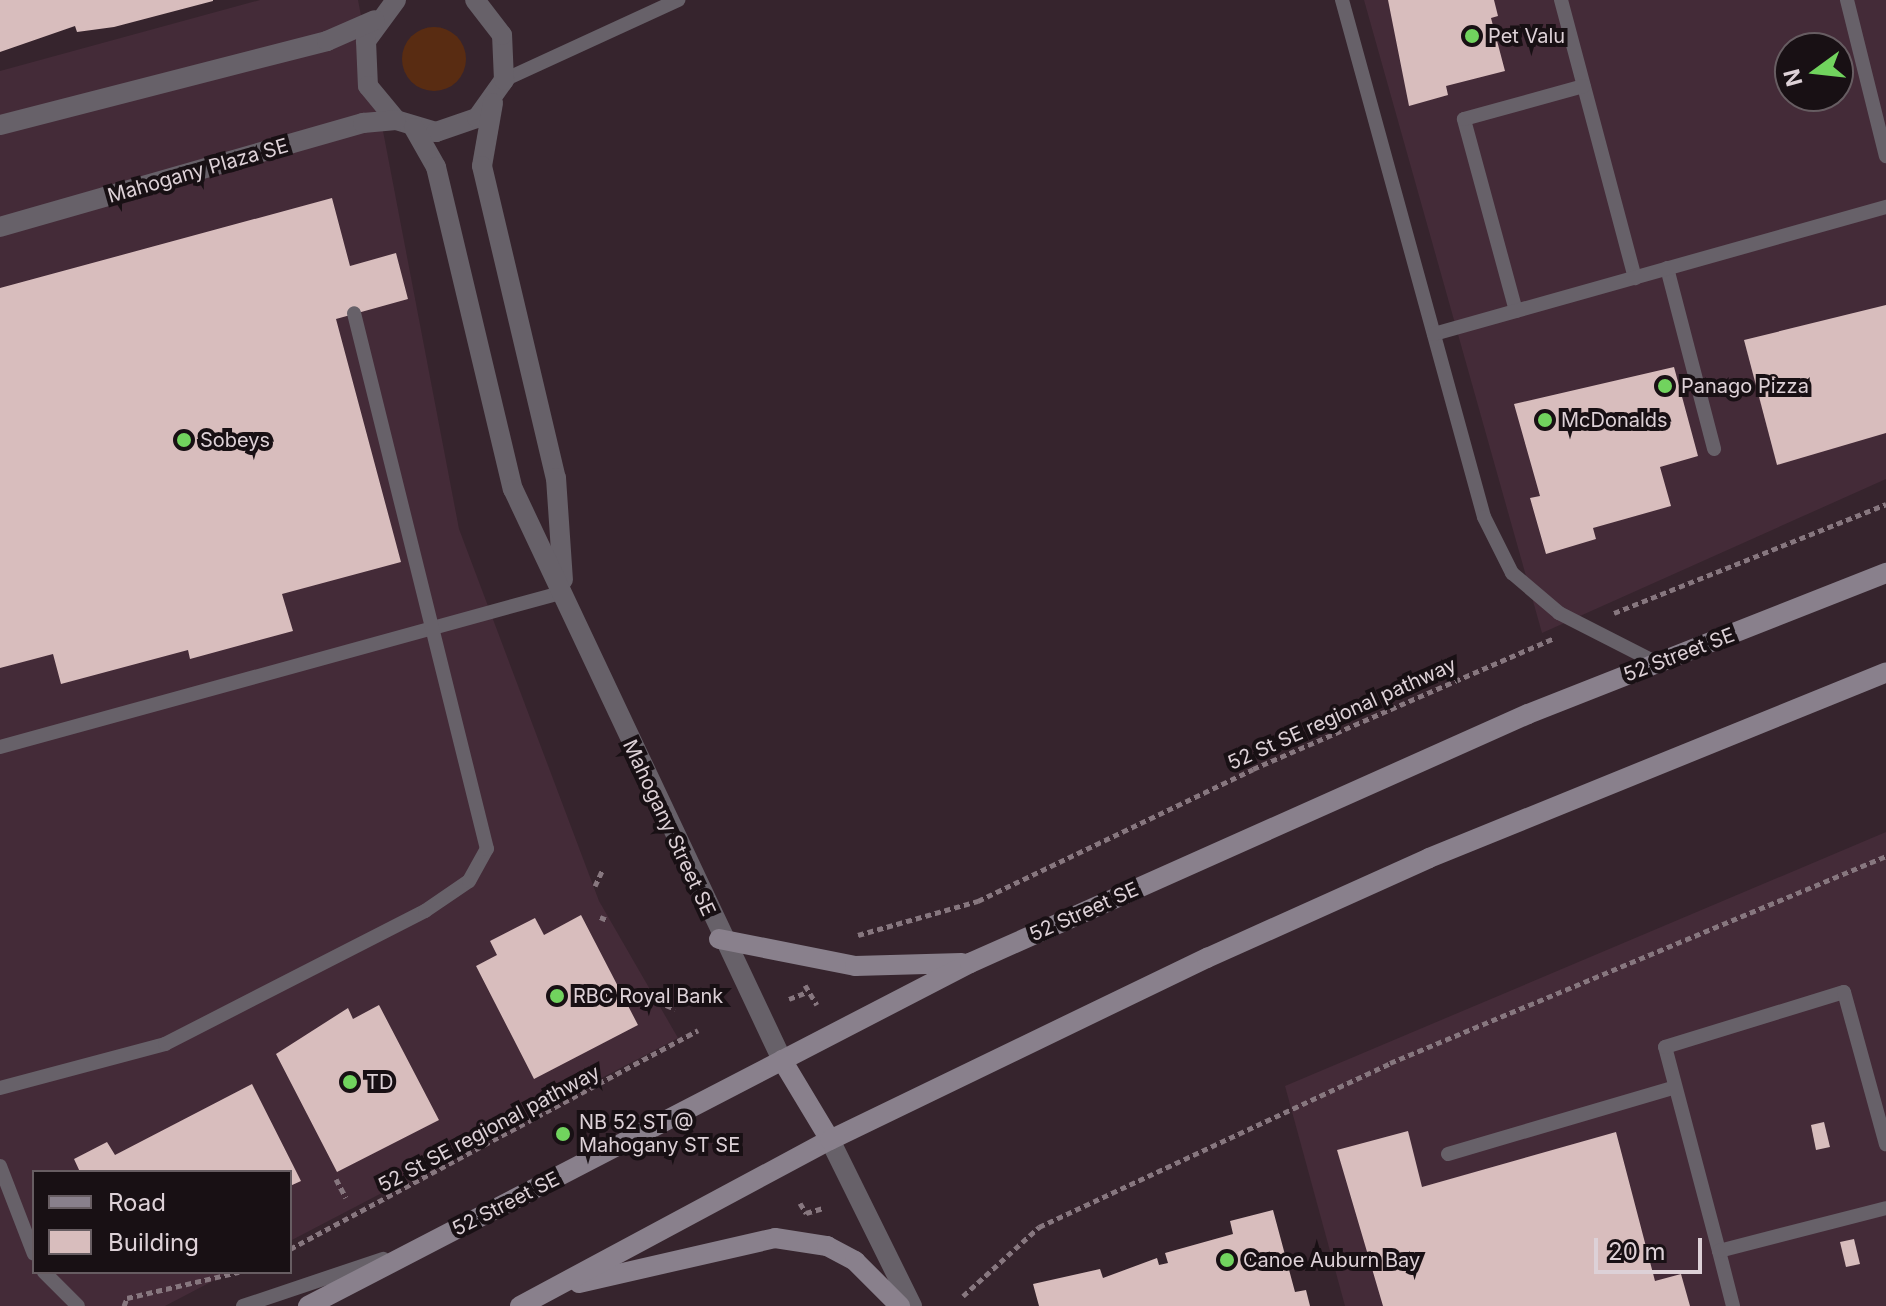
<!DOCTYPE html>
<html>
<head>
<meta charset="utf-8">
<style>
	body { margin:0 }
	#map { position:relative; width:1886px; height:1306px; overflow:hidden; background:#36242d; font-family:Inter,sans-serif }
	div>[style] { position:absolute }
	.built>* { inset:0; background:#442b38 }
	.green>* { inset:0; background:#592c12 }
	.round { border-radius:50% }
	.building>* { inset:0; background:#d8bdbd }
	.path>* { height:5px; margin-top:-2.5px; transform-origin:0; background:repeating-linear-gradient(90deg,#87777f 0 6px,transparent 0 10px) }
	.service>* { height:14px; margin:-7px; padding:0 7px; transform-origin:7px; border-radius:7px; background:#676169 }
	.minor>* { height:20px; margin:-10px; padding:0 10px; transform-origin:10px; border-radius:10px; background:#676169 }
	.secondary>* { height:20px; margin:-10px; padding:0 10px; transform-origin:10px; border-radius:10px; background:#89808c }
	.dots>* { width:22px; height:22px; translate:-50% -50%; box-sizing:border-box; border:4px solid #181014; border-radius:50% }
	span { translate:-50% -50%; white-space:nowrap; text-align:center; line-height:1.15; -webkit-text-stroke:8px #181014; paint-order:stroke }
	.poi-label { font-size:20px; color:#ddd1d7 }
	.left { translate:0 -50%; text-align:left }
	.street-label { font-size:20px; color:#ddd1d7 }
	.legend { position:absolute; left:32px; top:1170px; width:260px; height:104px; box-sizing:border-box; background:#181014; border:2px solid #675d62; margin:0; padding:10px 14px; list-style:none; font-size:24px; color:#ddd1d7 }
	.legend li { display:flex; align-items:center; gap:16px; height:40px }
	.legend b { width:40px; border:2px solid #675d62 }
	.north { position:absolute; left:1774px; top:32px; width:80px; height:80px; box-sizing:border-box; background:#181014; border:2px solid #675d62; border-radius:50%; rotate:255deg; font-size:22px; font-weight:700; line-height:32px; text-align:center; color:#ddd1d7 }
	.north::after { content:''; display:block; margin:auto; width:28px; height:36px; background:#71d35e; clip-path:polygon(50% 0,100% 100%,50% 72%,0 100%) }
	.scale { position:absolute; left:1594px; top:1238px; width:108px; height:36px; box-sizing:border-box; border:4px solid #ddd1d7; border-top:0; padding-left:10px; font-size:24px; line-height:28px; white-space:nowrap; color:#ddd1d7; -webkit-text-stroke:6px #181014; paint-order:stroke }
</style>
</head>
<body>
<div id="map">
	<div class="built">
		<i style="clip-path:polygon(260px 0,358px 0,459px 529px,599px 901px,678px 1038px,290px 1241px,290px 1172px,34px 1172px,34px 1272px,230px 1272px,165px 1306px,0 1306px,0 71px)"></i>
		<i style="clip-path:polygon(evenodd,1364px 0,1886px 0,1886px 479px,1542px 633px,1364px 0,1790px 48px,1838px 48px,1838px 96px,1790px 96px,1790px 48px)"></i>
		<i style="clip-path:polygon(1886px 832px,1886px 1306px,1345px 1306px,1285px 1086px)"></i>
	</div>
	<div class="green">
		<i class="round" style="left:402px;top:27px;width:64px;height:64px"></i>
	</div>
	<div class="building">
		<i style="clip-path:polygon(0 0,213px 0,213px 1px,114px 27px,77px 32px,75px 26px,0 52px)"></i>
		<i style="clip-path:polygon(1388px 0,1494px 0,1498px 16px,1491px 18px,1505px 71px,1446px 86px,1448px 95px,1409px 106px)"></i>
		<i style="clip-path:polygon(332px 198px,350px 266px,396px 253px,408px 299px,336px 319px,401px 562px,282px 594px,293px 631px,190px 659px,188px 650px,61px 684px,53px 654px,0 668px,0 288px)"></i>
		<i style="clip-path:polygon(1886px 305px,1886px 433px,1777px 465px,1744px 340px)"></i>
		<i style="clip-path:polygon(1674px 367px,1698px 456px,1660px 467px,1671px 506px,1593px 528px,1596px 539px,1546px 554px,1530px 498px,1540px 496px,1514px 404px)"></i>
		<i style="clip-path:polygon(581px 915px,638px 1025px,534px 1079px,476px 966px,497px 955px,490px 941px,535px 918px,544px 935px)"></i>
		<i style="clip-path:polygon(379px 1005px,439px 1120px,337px 1172px,276px 1054px,348px 1008px,353px 1019px)"></i>
		<i style="clip-path:polygon(252px 1084px,301px 1181px,290px 1186px,290px 1172px,80px 1172px,74px 1159px,107px 1142px,115px 1155px)"></i>
		<i style="clip-path:polygon(1824px 1122px,1830px 1147px,1816px 1150px,1811px 1125px)"></i>
		<i style="clip-path:polygon(1408px 1131px,1422px 1187px,1616px 1132px,1655px 1281px,1681px 1274px,1690px 1306px,1383px 1306px,1337px 1150px)"></i>
		<i style="clip-path:polygon(1273px 1210px,1295px 1292px,1306px 1290px,1310px 1306px,1039px 1306px,1033px 1284px,1100px 1269px,1103px 1278px,1157px 1258px,1159px 1265px,1168px 1263px,1165px 1253px,1233px 1234px,1230px 1221px)"></i>
		<i style="clip-path:polygon(1854px 1239px,1860px 1264px,1846px 1267px,1840px 1242px)"></i>
	</div>
	<div class="path">
		<i style="left:1614px;top:613px;width:293px;rotate:-21.8deg"></i>
		<i style="left:595px;top:886px;width:17px;rotate:-65deg"></i>
		<i style="left:600px;top:917px;width:8px;rotate:23deg"></i>
		<i style="left:858px;top:935px;width:125px;rotate:-15.8deg"></i>
		<i style="left:978px;top:901px;width:305px;rotate:-25.6deg"></i>
		<i style="left:1253px;top:769px;width:328px;rotate:-23.5deg"></i>
		<i style="left:805px;top:985px;width:23px;rotate:59deg"></i>
		<i style="left:789px;top:999px;width:17px;rotate:-21deg"></i>
		<i style="left:666px;top:1005px;width:10px;rotate:24deg"></i>
		<i style="left:336px;top:1179px;width:21px;rotate:62deg"></i>
		<i style="left:800px;top:1203px;width:12px;rotate:59deg"></i>
		<i style="left:806px;top:1213px;width:19px;rotate:-16deg"></i>
		<i style="left:290px;top:1249px;width:463px;rotate:-28.2deg"></i>
		<i style="left:963px;top:1296px;width:103px;rotate:-42.2deg"></i>
		<i style="left:1039px;top:1227px;width:387px;rotate:-25deg"></i>
		<i style="left:1390px;top:1063px;width:537px;rotate:-22.65deg"></i>
		<i style="left:124px;top:1306px;width:9px;rotate:-69deg"></i>
		<i style="left:127px;top:1298px;width:115px;rotate:-13.1deg"></i>
	</div>
	<div class="service">
		<i style="left:1342px;top:0;width:536px;rotate:74.64deg"></i>
		<i style="left:1484px;top:517px;width:63px;rotate:63.4deg"></i>
		<i style="left:1512px;top:573px;width:62px;rotate:40.4deg"></i>
		<i style="left:1559px;top:613px;width:110px;rotate:27deg"></i>
		<i style="left:1561px;top:0;width:288px;rotate:75.1deg"></i>
		<i style="left:1847px;top:0;width:161px;rotate:76deg"></i>
		<i style="left:504px;top:80px;width:192px;rotate:-24.7deg"></i>
		<i style="left:1667px;top:268px;width:187px;rotate:75.4deg"></i>
		<i style="left:1516px;top:311px;width:199px;rotate:-105.2deg"></i>
		<i style="left:1464px;top:119px;width:124px;rotate:-15.4deg"></i>
		<i style="left:1434px;top:334px;width:470px;rotate:-15.7deg"></i>
		<i style="left:0;top:747px;width:585px;rotate:-15.37deg"></i>
		<i style="left:0;top:1088px;width:171px;rotate:-14.9deg"></i>
		<i style="left:165px;top:1044px;width:292px;rotate:-27.1deg"></i>
		<i style="left:425px;top:911px;width:53px;rotate:-34.3deg"></i>
		<i style="left:469px;top:881px;width:37px;rotate:-61deg"></i>
		<i style="left:487px;top:849px;width:552px;rotate:-103.94deg"></i>
		<i style="left:1448px;top:1154px;width:234px;rotate:-16.4deg"></i>
		<i style="left:0;top:1166px;width:94px;rotate:68.9deg"></i>
		<i style="left:1719px;top:1251px;width:211px;rotate:-104.8deg"></i>
		<i style="left:1665px;top:1047px;width:187px;rotate:-17.1deg"></i>
		<i style="left:1844px;top:992px;width:158px;rotate:74.6deg"></i>
		<i style="left:44px;top:1272px;width:48px;rotate:45deg"></i>
		<i style="left:243px;top:1306px;width:148px;rotate:-18.6deg"></i>
		<i style="left:1733px;top:1306px;width:57px;rotate:-104.3deg"></i>
		<i style="left:1719px;top:1251px;width:172px;rotate:-14.4deg"></i>
	</div>
	<div class="minor">
		<i style="left:396px;top:0;width:51px;rotate:126.2deg"></i>
		<i style="left:366px;top:41px;width:45px;rotate:87.5deg"></i>
		<i style="left:368px;top:86px;width:44px;rotate:50.5deg"></i>
		<i style="left:396px;top:120px;width:42px;rotate:16.7deg"></i>
		<i style="left:436px;top:132px;width:43px;rotate:-18.9deg"></i>
		<i style="left:477px;top:118px;width:47px;rotate:-54.6deg"></i>
		<i style="left:504px;top:80px;width:45px;rotate:-92.5deg"></i>
		<i style="left:502px;top:35px;width:44px;rotate:-127.6deg"></i>
		<i style="left:493px;top:103px;width:64px;rotate:99.9deg"></i>
		<i style="left:482px;top:166px;width:321px;rotate:76.7deg"></i>
		<i style="left:556px;top:478px;width:102px;rotate:86.1deg"></i>
		<i style="left:0;top:125px;width:338px;rotate:-14.4deg"></i>
		<i style="left:327px;top:41px;width:52px;rotate:-23.6deg"></i>
		<i style="left:414px;top:128px;width:45px;rotate:60.6deg"></i>
		<i style="left:436px;top:167px;width:331px;rotate:76.6deg"></i>
		<i style="left:513px;top:489px;width:631px;rotate:64.77deg"></i>
		<i style="left:0;top:227px;width:378px;rotate:-16deg"></i>
		<i style="left:363px;top:123px;width:33px;rotate:-5deg"></i>
		<i style="left:830px;top:1140px;width:185px;rotate:63.7deg"></i>
	</div>
	<div class="secondary">
		<i style="left:719px;top:939px;width:139px;rotate:11.2deg"></i>
		<i style="left:855px;top:966px;width:107px;rotate:-1.6deg"></i>
		<i style="left:782px;top:1060px;width:93px;rotate:59deg"></i>
		<i style="left:579px;top:1283px;width:201px;rotate:-12.9deg"></i>
		<i style="left:775px;top:1238px;width:53px;rotate:8.7deg"></i>
		<i style="left:827px;top:1246px;width:32px;rotate:28deg"></i>
		<i style="left:855px;top:1261px;width:64px;rotate:45deg"></i>
		<i style="left:308px;top:1306px;width:746px;rotate:-27.39deg"></i>
		<i style="left:970px;top:963px;width:611px;rotate:-24.05deg"></i>
		<i style="left:1528px;top:714px;width:385px;rotate:-21.5deg"></i>
		<i style="left:520px;top:1306px;width:352px;rotate:-28.2deg"></i>
		<i style="left:830px;top:1140px;width:419px;rotate:-25.8deg"></i>
		<i style="left:1207px;top:958px;width:243px;rotate:-24.2deg"></i>
		<i style="left:1429px;top:858px;width:493px;rotate:-22.1deg"></i>
	</div>
	<div class="dots">
		<i style="left:1472px;top:36px;background:#71d35e"></i>
		<i style="left:1665px;top:386px;background:#71d35e"></i>
		<i style="left:1545px;top:420px;background:#71d35e"></i>
		<i style="left:184px;top:440px;background:#71d35e"></i>
		<i style="left:557px;top:996px;background:#71d35e"></i>
		<i style="left:350px;top:1082px;background:#71d35e"></i>
		<i style="left:563px;top:1134px;background:#71d35e"></i>
		<i style="left:1227px;top:1260px;background:#71d35e"></i>
	</div>
	<div class="poi-label">
		<span class="left" style="left:1488px;top:36px">Pet Valu</span>
		<span class="left" style="left:1681px;top:386px">Panago Pizza</span>
		<span class="left" style="left:1561px;top:420px">McDonalds</span>
		<span class="left" style="left:200px;top:440px">Sobeys</span>
		<span class="left" style="left:573px;top:996px">RBC Royal Bank</span>
		<span class="left" style="left:366px;top:1082px">TD</span>
		<span class="left" style="left:579px;top:1134px">NB 52 ST @<br>Mahogany ST SE</span>
		<span class="left" style="left:1243px;top:1260px">Canoe Auburn Bay</span>
	</div>
	<div class="street-label">
		<span style="left:198px;top:171px;rotate:-16deg">Mahogany Plaza SE</span>
		<span style="left:1679px;top:655px;rotate:-21deg">52 Street SE</span>
		<span style="left:1342px;top:714px;rotate:-24deg">52 St SE regional pathway</span>
		<span style="left:669px;top:828px;rotate:65deg">Mahogany Street SE</span>
		<span style="left:1084px;top:912px;rotate:-24deg">52 Street SE</span>
		<span style="left:489px;top:1129px;rotate:-28deg">52 St SE regional pathway</span>
		<span style="left:506px;top:1204px;rotate:-27deg">52 Street SE</span>
	</div>
	<ul class="legend">
	<li><b style="height:10px;background:#89808c"></b>Road</li>
	<li><b style="height:22px;background:#d8bdbd"></b>Building</li>
	</ul>
	<div class="north">N</div>
	<div class="scale">20 m</div>
</div>
</body>
</html>
